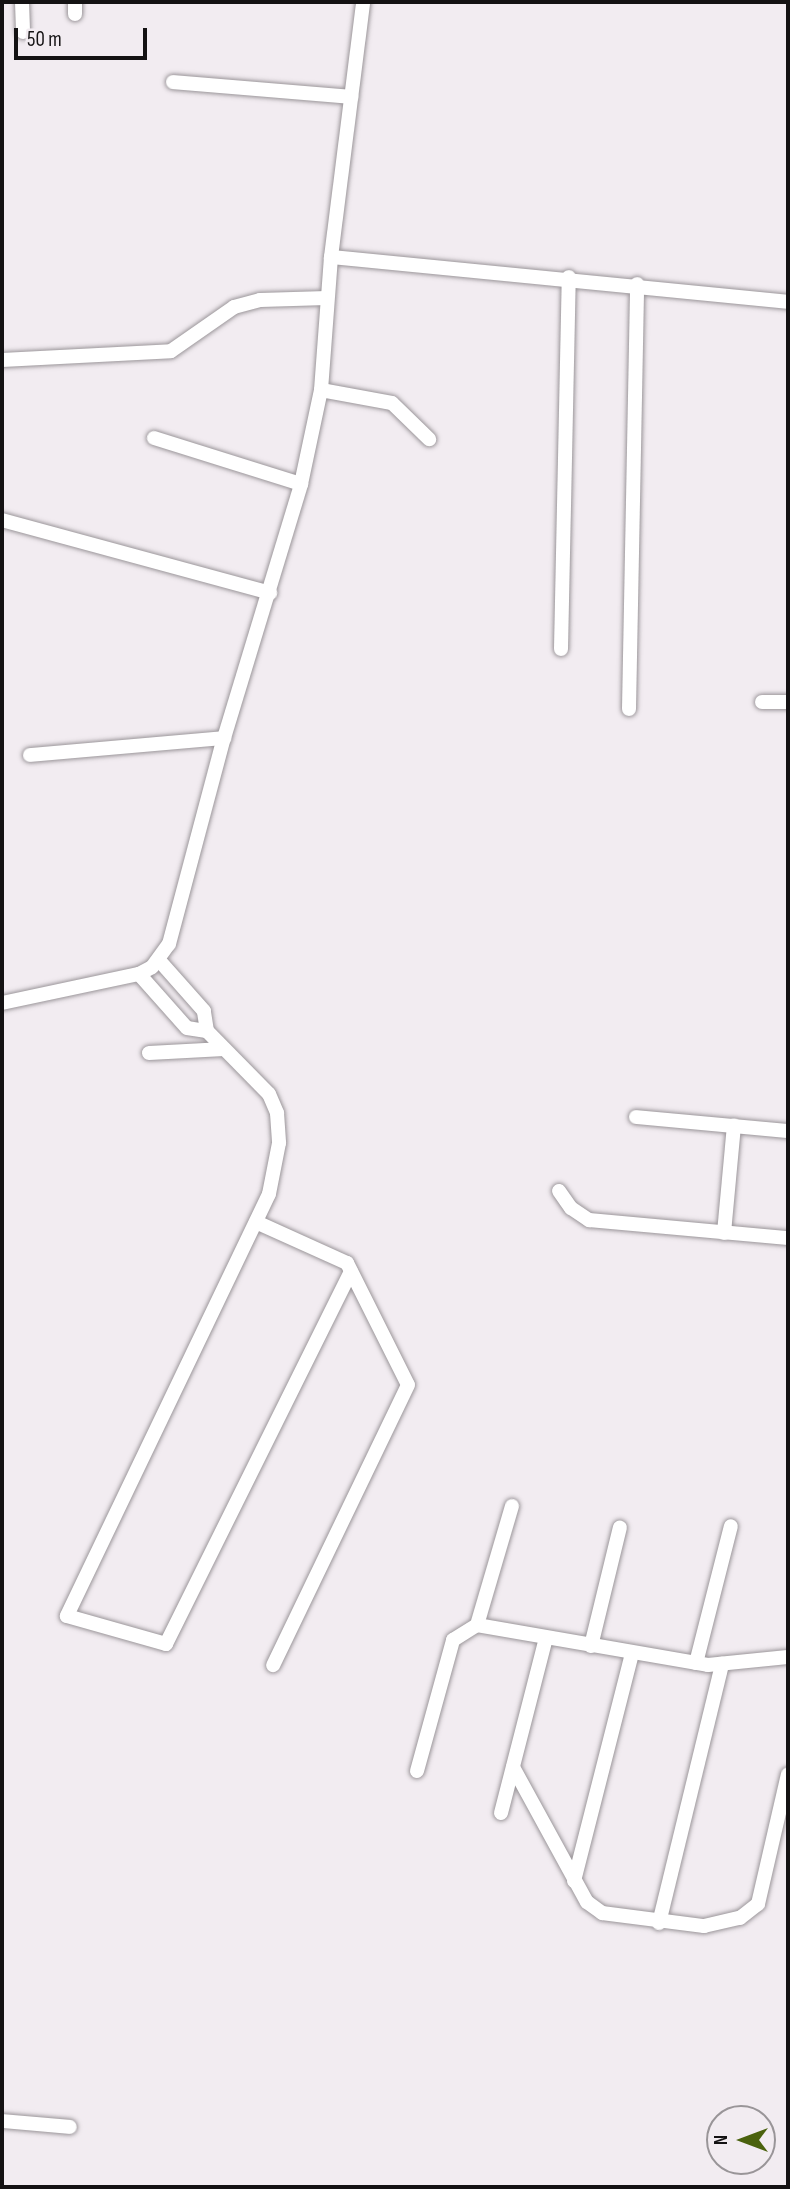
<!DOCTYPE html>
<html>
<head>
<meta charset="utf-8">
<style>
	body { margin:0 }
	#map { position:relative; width:790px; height:2189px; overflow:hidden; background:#f2ecf1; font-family:"Sofia Sans Condensed",sans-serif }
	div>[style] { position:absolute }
	.roads { filter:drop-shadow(0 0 2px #9b969a) drop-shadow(0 0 2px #9b969a) }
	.minor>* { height:14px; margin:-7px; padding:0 7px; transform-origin:7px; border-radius:7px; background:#fff }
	span { translate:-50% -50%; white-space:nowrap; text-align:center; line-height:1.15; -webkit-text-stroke:6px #f2ecf1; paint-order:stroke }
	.frame { position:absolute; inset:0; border:4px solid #141213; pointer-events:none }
	.north { position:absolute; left:706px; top:2105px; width:70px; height:70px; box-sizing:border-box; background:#f2ecf1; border:2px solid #999598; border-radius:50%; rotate:270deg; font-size:19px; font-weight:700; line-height:28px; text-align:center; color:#141213 }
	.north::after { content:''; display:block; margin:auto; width:24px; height:32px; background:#4b620e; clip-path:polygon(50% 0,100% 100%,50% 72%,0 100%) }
	.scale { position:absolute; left:14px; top:28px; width:133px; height:32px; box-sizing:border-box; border:4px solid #141213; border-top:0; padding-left:9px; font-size:21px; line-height:24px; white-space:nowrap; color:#141213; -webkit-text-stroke:5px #f2ecf1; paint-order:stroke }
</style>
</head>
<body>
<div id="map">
	<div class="roads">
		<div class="minor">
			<i style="left:22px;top:2px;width:30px;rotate:88deg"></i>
			<i style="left:75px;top:2px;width:12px;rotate:90deg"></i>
			<i style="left:173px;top:82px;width:179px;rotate:4.8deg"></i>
			<i style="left:331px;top:257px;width:459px;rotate:5.6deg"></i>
			<i style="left:2px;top:360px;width:169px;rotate:-3deg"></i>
			<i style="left:171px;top:351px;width:77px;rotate:-34.9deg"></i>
			<i style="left:234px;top:307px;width:27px;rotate:-15deg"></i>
			<i style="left:260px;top:300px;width:67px;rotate:-1.7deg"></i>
			<i style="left:321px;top:390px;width:72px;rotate:10.4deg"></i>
			<i style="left:392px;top:403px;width:52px;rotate:44.2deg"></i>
			<i style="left:154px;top:438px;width:154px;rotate:17.4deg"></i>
			<i style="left:2px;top:520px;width:278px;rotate:15.2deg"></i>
			<i style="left:561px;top:649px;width:372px;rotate:-88.8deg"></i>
			<i style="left:762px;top:702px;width:26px"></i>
			<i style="left:629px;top:709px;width:425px;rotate:-88.9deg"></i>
			<i style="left:30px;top:755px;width:195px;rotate:-5deg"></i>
			<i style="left:139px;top:974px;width:72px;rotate:48.4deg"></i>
			<i style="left:187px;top:1028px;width:20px;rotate:9deg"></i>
			<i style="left:207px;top:1031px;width:20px;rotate:-99deg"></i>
			<i style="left:204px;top:1011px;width:69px;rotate:-131.5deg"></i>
			<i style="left:2px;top:1003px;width:140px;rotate:-12deg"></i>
			<i style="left:139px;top:974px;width:15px;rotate:-28deg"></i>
			<i style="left:152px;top:967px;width:29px;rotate:-54deg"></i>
			<i style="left:169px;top:944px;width:213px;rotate:-75.1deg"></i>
			<i style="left:224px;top:738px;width:265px;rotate:-73.1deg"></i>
			<i style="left:301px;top:484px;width:96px;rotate:-78deg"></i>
			<i style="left:321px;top:390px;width:133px;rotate:-85.7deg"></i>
			<i style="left:331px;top:257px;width:257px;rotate:-82.8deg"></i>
			<i style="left:207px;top:1031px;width:88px;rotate:45.5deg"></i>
			<i style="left:269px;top:1094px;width:21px;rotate:67deg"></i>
			<i style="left:277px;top:1113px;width:30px;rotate:86deg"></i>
			<i style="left:279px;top:1143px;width:52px;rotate:101.1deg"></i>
			<i style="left:269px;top:1194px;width:468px;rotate:115.6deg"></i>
			<i style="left:67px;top:1616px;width:103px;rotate:15.8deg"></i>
			<i style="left:166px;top:1644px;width:416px;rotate:-63.6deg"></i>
			<i style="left:149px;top:1053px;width:75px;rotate:-3.1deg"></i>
			<i style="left:636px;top:1117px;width:153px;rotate:5.3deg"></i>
			<i style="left:559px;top:1191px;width:21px;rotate:55deg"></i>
			<i style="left:571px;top:1208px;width:22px;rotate:34deg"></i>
			<i style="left:589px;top:1220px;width:200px;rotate:5.2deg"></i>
			<i style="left:256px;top:1222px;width:100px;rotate:24.3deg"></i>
			<i style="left:347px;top:1263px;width:136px;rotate:63.4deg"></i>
			<i style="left:408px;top:1385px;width:311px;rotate:115.7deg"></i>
			<i style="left:724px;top:1233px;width:108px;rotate:-84.7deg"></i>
			<i style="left:477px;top:1625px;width:124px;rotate:-73.6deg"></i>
			<i style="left:591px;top:1646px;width:122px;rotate:-76.3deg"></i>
			<i style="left:696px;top:1663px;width:141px;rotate:-75.7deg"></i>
			<i style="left:513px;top:1767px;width:154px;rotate:61.3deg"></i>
			<i style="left:587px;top:1902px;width:19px;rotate:36deg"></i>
			<i style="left:602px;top:1913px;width:103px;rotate:7.3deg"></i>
			<i style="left:704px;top:1926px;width:37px;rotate:-13deg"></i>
			<i style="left:740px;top:1918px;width:23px;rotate:-38deg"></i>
			<i style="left:758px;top:1904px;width:133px;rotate:-77deg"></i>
			<i style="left:417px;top:1771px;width:136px;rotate:-74.6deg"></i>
			<i style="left:453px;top:1640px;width:28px;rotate:-32deg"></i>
			<i style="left:477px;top:1625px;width:234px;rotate:9.8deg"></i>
			<i style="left:708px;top:1665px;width:80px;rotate:-5.7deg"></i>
			<i style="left:501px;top:1813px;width:181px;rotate:-75.6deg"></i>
			<i style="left:574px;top:1881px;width:234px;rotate:-75.7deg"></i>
			<i style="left:659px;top:1923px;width:267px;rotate:-76.3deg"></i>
			<i style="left:2px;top:2121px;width:68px;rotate:5deg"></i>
		</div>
	</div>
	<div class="frame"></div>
	<div class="north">N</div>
	<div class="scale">50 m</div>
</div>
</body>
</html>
